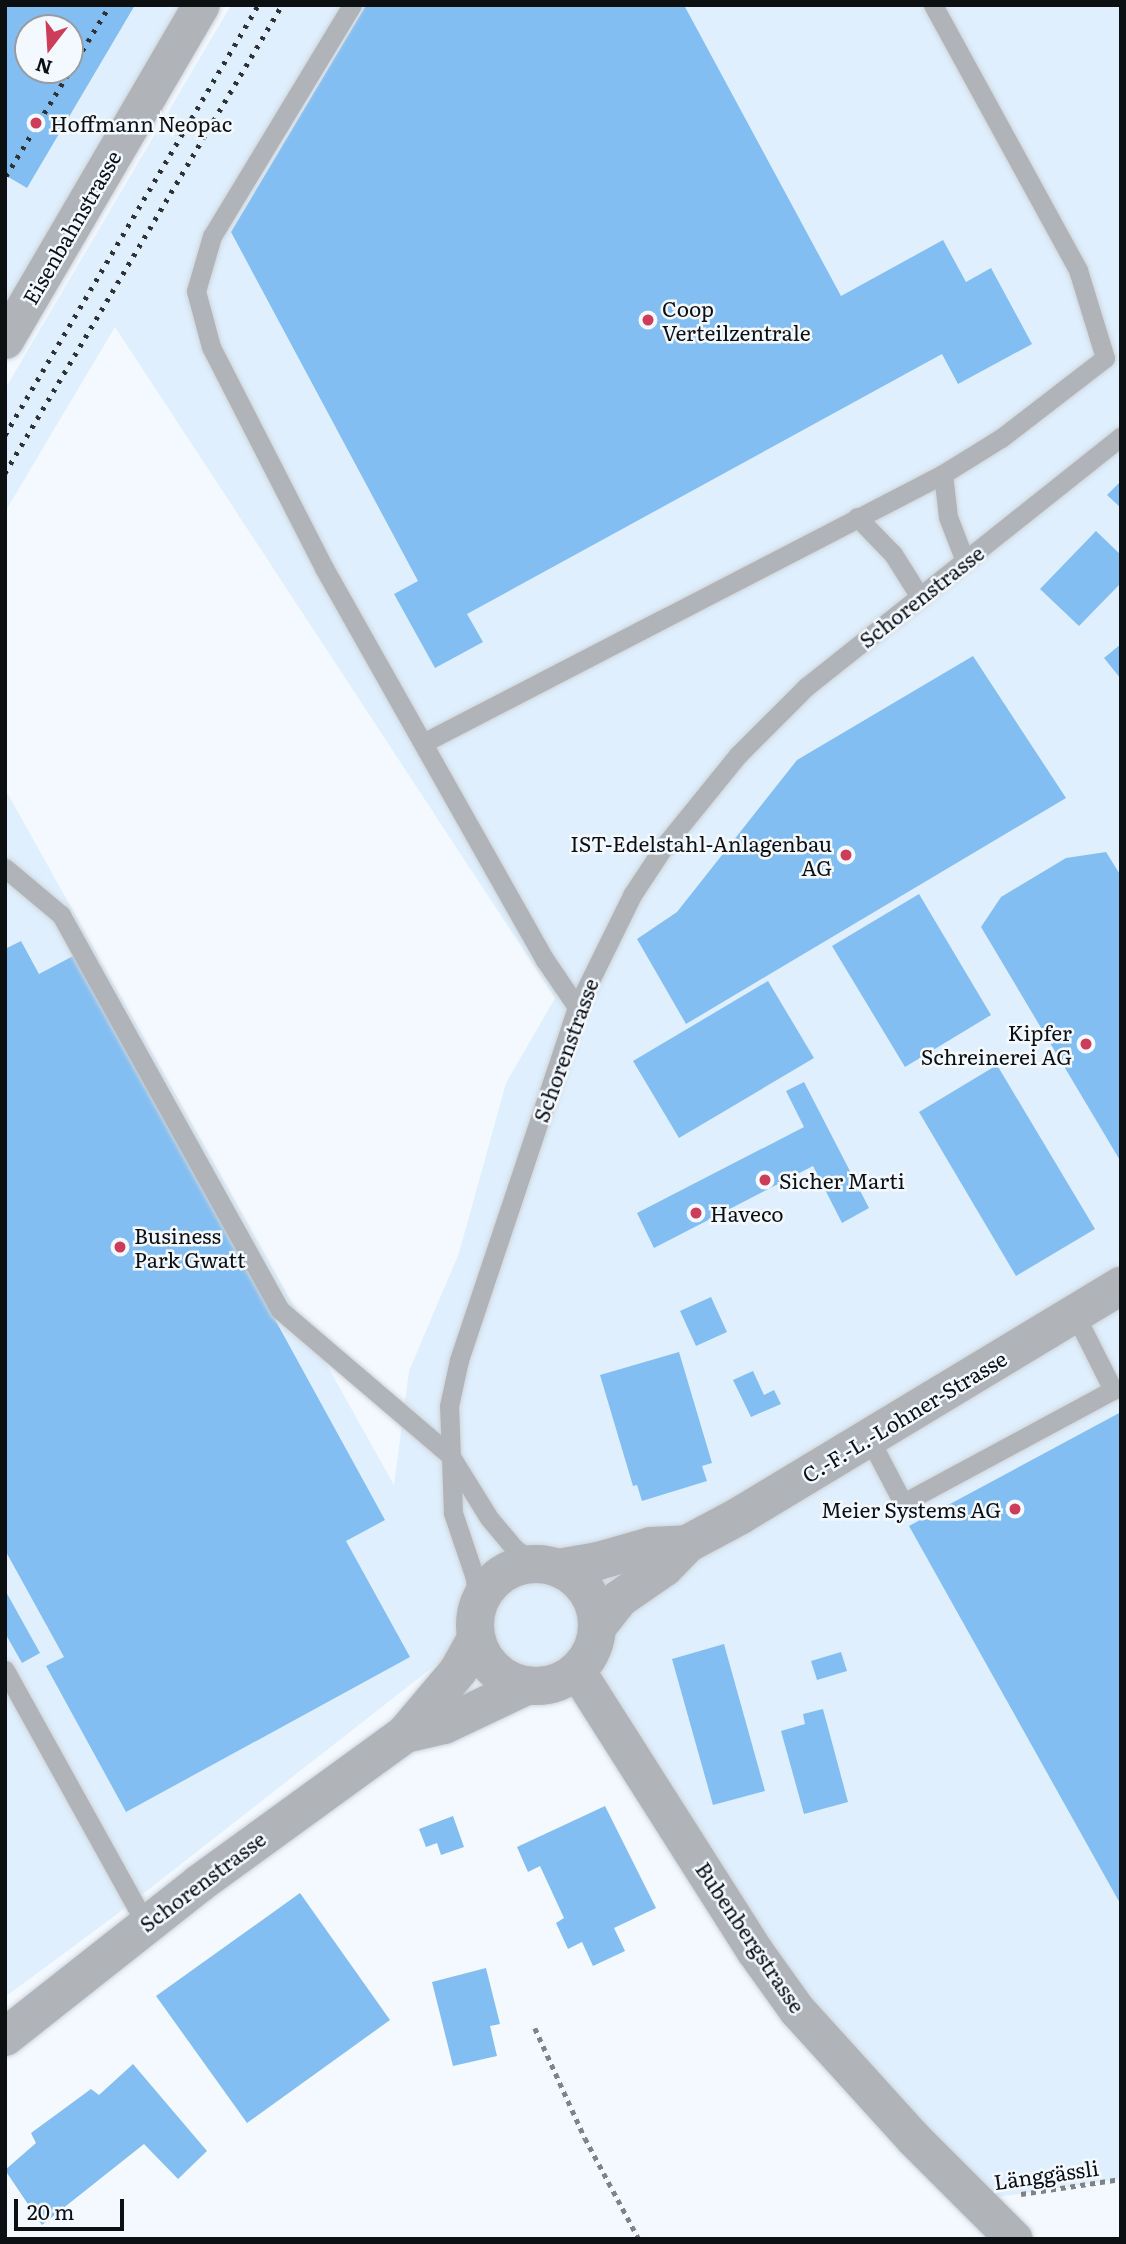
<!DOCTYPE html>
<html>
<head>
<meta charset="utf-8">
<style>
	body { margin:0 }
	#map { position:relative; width:1126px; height:2244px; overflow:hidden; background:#f4f9ff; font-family:Literata,serif }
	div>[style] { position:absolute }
	.built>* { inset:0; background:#dfeffd }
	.building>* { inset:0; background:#83bef2 }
	.path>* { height:4.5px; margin-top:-2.25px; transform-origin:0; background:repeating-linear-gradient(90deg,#7f8387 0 5px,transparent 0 10px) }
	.roads { filter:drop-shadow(0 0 2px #cfd4d9) drop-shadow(0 0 2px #cfd4d9) }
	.service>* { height:19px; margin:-9.5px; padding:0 9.5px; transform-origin:9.5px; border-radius:9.5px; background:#b0b4b8 }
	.minor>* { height:37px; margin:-18.5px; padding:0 18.5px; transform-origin:18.5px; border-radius:18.5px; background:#b0b4b8 }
	.tertiary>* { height:38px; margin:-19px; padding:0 19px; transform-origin:19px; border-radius:19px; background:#b0b4b8 }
	.tertiary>.ring { margin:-19px; padding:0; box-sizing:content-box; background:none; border:38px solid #b0b4b8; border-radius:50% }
	.rail>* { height:5px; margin-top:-2.5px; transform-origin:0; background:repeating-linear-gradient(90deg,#2f3235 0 3.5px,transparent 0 10.5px) }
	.dots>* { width:19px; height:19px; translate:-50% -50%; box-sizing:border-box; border:4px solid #f4f9ff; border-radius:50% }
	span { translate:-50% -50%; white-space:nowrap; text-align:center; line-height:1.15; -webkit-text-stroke:5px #f4f9ff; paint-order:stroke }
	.poi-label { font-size:21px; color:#0d1013 }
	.left { translate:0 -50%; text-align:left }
	.right { translate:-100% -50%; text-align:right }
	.street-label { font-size:21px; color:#0d1013 }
	.frame { position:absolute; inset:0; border:7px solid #0d1013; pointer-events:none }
	.north { position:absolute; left:14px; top:14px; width:70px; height:70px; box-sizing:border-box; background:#f4f9ff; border:2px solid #989ca1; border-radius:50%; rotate:197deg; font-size:19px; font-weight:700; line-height:28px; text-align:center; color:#0d1013 }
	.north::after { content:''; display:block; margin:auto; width:24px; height:32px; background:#cd3d59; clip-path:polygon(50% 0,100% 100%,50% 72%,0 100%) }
	.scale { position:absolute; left:14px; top:2199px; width:110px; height:32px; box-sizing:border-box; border:4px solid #0d1013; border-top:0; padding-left:9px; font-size:21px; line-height:24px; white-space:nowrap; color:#0d1013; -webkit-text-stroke:5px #f4f9ff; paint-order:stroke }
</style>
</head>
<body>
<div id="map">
	<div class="built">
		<i style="clip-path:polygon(evenodd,5px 5px,201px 5px,5px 340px,5px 5px,28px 28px,70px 28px,70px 70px,28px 70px,28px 28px)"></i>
		<i style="clip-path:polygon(231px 5px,1121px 5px,1121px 2179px,977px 2200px,847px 2066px,577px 1671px,438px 1663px,116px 1915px,5px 1997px,5px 789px,394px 1485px,409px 1371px,459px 1253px,506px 1083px,555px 998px,115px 327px,5px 512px,5px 389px)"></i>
	</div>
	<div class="building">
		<i style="clip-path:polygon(evenodd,5px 5px,135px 5px,27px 188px,5px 175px,5px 5px,28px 28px,70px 28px,70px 70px,28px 70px,28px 28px)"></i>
		<i style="clip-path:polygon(366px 5px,684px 5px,841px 296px,943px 240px,966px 282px,991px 268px,1032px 344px,958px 384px,942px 354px,467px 614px,483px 642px,435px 668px,394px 594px,418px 581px,231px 232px)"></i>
		<i style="clip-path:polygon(1121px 481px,1121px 508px,1107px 495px)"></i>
		<i style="clip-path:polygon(1096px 531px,1121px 555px,1121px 583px,1079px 626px,1040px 589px)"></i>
		<i style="clip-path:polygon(1121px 644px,1121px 679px,1104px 658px)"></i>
		<i style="clip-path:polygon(973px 656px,1066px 798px,686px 1024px,637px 939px,677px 912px,797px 760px)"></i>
		<i style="clip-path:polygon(1106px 852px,1121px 876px,1121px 1162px,981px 927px,1001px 897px,1066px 858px)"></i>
		<i style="clip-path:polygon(919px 894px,991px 1015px,905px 1067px,832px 946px)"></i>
		<i style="clip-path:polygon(21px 941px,39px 974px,75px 955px,385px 1520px,346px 1541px,410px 1657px,126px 1812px,46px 1666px,64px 1657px,5px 1550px,5px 949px)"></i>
		<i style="clip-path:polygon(768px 981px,814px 1058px,679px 1138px,633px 1061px)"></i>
		<i style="clip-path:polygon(997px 1065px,1095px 1229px,1016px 1276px,919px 1112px)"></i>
		<i style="clip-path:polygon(804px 1082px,869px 1208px,842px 1223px,813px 1166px,654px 1248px,637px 1213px,804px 1127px,786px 1091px)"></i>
		<i style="clip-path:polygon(711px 1297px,727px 1332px,696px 1346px,680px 1311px)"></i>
		<i style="clip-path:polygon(679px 1352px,712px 1463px,702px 1466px,707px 1481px,642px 1501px,637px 1485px,633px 1486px,600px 1375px)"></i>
		<i style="clip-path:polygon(753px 1371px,764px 1395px,774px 1390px,781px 1404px,751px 1417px,733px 1380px)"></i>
		<i style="clip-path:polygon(1121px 1412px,1121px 1905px,909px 1526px)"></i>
		<i style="clip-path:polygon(5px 1590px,40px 1653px,22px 1663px,5px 1633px)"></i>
		<i style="clip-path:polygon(724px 1644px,765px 1791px,713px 1805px,672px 1659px)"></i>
		<i style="clip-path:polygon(841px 1652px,847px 1671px,817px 1680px,811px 1661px)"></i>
		<i style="clip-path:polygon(823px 1709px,848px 1802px,804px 1814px,781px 1731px,805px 1724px,803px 1714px)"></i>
		<i style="clip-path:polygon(605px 1806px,656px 1908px,614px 1928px,625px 1951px,593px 1966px,582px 1942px,568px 1949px,556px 1923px,564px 1918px,540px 1866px,528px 1872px,517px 1847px)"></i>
		<i style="clip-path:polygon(453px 1816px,464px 1847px,441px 1855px,437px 1843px,426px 1847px,419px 1829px)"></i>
		<i style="clip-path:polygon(300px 1893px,390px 2020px,247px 2123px,156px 1996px)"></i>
		<i style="clip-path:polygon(486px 1968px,500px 2024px,490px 2026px,497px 2056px,453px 2066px,432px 1982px)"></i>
		<i style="clip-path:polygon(133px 2064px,207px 2151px,178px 2179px,144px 2144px,42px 2225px,5px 2170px,36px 2143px,31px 2133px,91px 2089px,99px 2095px)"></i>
	</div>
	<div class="path">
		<i style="left:535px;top:2028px;width:121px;rotate:65.6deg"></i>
		<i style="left:585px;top:2138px;width:115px;rotate:61.9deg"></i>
		<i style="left:1021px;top:2194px;width:101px;rotate:-8.5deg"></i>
	</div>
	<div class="roads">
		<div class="service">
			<i style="left:352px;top:5px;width:270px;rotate:121.2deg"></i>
			<i style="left:212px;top:236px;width:57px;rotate:106.2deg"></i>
			<i style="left:196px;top:291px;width:58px;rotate:75deg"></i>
			<i style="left:211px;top:347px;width:248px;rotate:62.9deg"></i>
			<i style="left:324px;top:568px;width:450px;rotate:60.6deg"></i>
			<i style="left:545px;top:960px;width:57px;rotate:55.8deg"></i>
			<i style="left:933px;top:5px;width:302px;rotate:61.3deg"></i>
			<i style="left:1078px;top:270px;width:92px;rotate:72.9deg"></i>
			<i style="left:1105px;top:358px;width:131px;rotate:142.4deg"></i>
			<i style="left:1001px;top:438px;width:68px;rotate:148.2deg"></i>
			<i style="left:943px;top:474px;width:43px;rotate:83.4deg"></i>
			<i style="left:948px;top:517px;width:47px;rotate:68.9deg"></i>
			<i style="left:857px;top:517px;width:52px;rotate:45.8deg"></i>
			<i style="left:893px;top:554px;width:51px;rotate:57.9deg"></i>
			<i style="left:423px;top:743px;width:585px;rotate:-27.35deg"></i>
			<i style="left:5px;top:868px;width:73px;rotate:40deg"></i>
			<i style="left:61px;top:915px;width:452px;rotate:61deg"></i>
			<i style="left:280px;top:1310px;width:223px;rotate:40.5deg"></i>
			<i style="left:450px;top:1455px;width:74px;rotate:58.2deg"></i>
			<i style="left:489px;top:1518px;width:38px;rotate:50deg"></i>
			<i style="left:513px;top:1547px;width:28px;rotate:38deg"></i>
			<i style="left:868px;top:1436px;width:76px;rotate:62.4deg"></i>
			<i style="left:903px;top:1503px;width:238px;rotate:-28.3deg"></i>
			<i style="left:1113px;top:1390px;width:85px;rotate:-116.6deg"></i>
			<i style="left:478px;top:1604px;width:26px;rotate:-97deg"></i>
			<i style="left:475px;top:1578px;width:69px;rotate:-108.7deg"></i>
			<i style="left:453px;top:1513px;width:107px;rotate:-92.1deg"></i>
			<i style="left:449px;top:1406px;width:47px;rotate:-77.7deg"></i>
			<i style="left:459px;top:1360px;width:372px;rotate:-71.5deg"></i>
			<i style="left:577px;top:1007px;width:125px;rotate:-63.8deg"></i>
			<i style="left:632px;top:895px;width:60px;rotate:-56.6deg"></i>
			<i style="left:665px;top:845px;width:116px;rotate:-51deg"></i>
			<i style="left:738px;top:755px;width:96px;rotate:-45deg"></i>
			<i style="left:806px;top:687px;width:403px;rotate:-38.5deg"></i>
			<i style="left:5px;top:1670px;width:291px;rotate:61deg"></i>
		</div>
		<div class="minor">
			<i style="left:5px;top:340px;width:388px;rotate:-59.7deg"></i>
			<i style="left:577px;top:1671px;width:330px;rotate:57.6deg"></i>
			<i style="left:754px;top:1950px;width:74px;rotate:54.4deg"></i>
			<i style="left:797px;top:2010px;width:174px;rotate:47.8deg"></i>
			<i style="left:914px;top:2139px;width:141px;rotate:45deg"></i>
		</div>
		<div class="tertiary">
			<i class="ring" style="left:475px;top:1564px;width:84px;height:84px"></i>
			<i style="left:558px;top:1568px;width:41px;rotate:-9.9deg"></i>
			<i style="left:598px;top:1561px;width:55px;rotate:-15.8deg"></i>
			<i style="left:651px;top:1546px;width:36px;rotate:-3deg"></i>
			<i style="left:598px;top:1626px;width:34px;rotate:-52deg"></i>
			<i style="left:619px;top:1599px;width:56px;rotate:-34.8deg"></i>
			<i style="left:665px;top:1567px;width:32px;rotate:-46deg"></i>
			<i style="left:687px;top:1544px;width:61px;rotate:-28.2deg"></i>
			<i style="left:741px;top:1515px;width:444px;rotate:-31.1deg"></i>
			<i style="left:405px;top:1734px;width:40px;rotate:-13deg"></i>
			<i style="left:444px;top:1725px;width:91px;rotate:-25.4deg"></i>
			<i style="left:5px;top:2037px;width:248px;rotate:-38.3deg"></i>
			<i style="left:200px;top:1883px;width:253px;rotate:-36deg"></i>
			<i style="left:405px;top:1734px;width:82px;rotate:-49.9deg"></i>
			<i style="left:458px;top:1671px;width:37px;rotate:-61deg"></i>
		</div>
	</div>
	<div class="rail">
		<i style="left:6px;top:176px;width:200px;rotate:-58.7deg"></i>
		<i style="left:5px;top:435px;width:499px;rotate:-59.5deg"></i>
		<i style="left:5px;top:473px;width:544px;rotate:-59.38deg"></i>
	</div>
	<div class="dots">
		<i style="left:36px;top:123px;background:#cd3d59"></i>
		<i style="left:648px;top:320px;background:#cd3d59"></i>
		<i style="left:846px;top:855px;background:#cd3d59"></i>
		<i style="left:1086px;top:1044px;background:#cd3d59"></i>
		<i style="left:765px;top:1180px;background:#cd3d59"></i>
		<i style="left:696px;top:1213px;background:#cd3d59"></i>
		<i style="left:120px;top:1247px;background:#cd3d59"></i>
		<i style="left:1015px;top:1509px;background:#cd3d59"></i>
	</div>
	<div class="poi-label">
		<span class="left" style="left:50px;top:123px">Hoffmann Neopac</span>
		<span class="left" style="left:662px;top:320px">Coop<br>Verteilzentrale</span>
		<span class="right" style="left:832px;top:855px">IST-Edelstahl-Anlagenbau<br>AG</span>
		<span class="right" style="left:1072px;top:1044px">Kipfer<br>Schreinerei AG</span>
		<span class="left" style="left:779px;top:1180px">Sicher Marti</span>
		<span class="left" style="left:710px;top:1213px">Haveco</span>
		<span class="left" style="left:134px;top:1247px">Business<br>Park Gwatt</span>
		<span class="right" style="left:1001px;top:1509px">Meier Systems AG</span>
	</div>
	<div class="street-label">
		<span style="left:71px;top:227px;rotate:-60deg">Eisenbahnstrasse</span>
		<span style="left:921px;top:596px;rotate:-38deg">Schorenstrasse</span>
		<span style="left:565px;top:1050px;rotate:-70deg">Schorenstrasse</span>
		<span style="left:904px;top:1416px;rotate:-31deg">C.-F.-L.-Lohner-Strasse</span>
		<span style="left:202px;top:1881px;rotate:-37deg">Schorenstrasse</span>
		<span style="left:751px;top:1937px;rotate:56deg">Bubenbergstrasse</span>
		<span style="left:1046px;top:2174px;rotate:-8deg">Länggässli</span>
	</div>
	<div class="frame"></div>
	<div class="north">N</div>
	<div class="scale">20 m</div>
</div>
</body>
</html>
